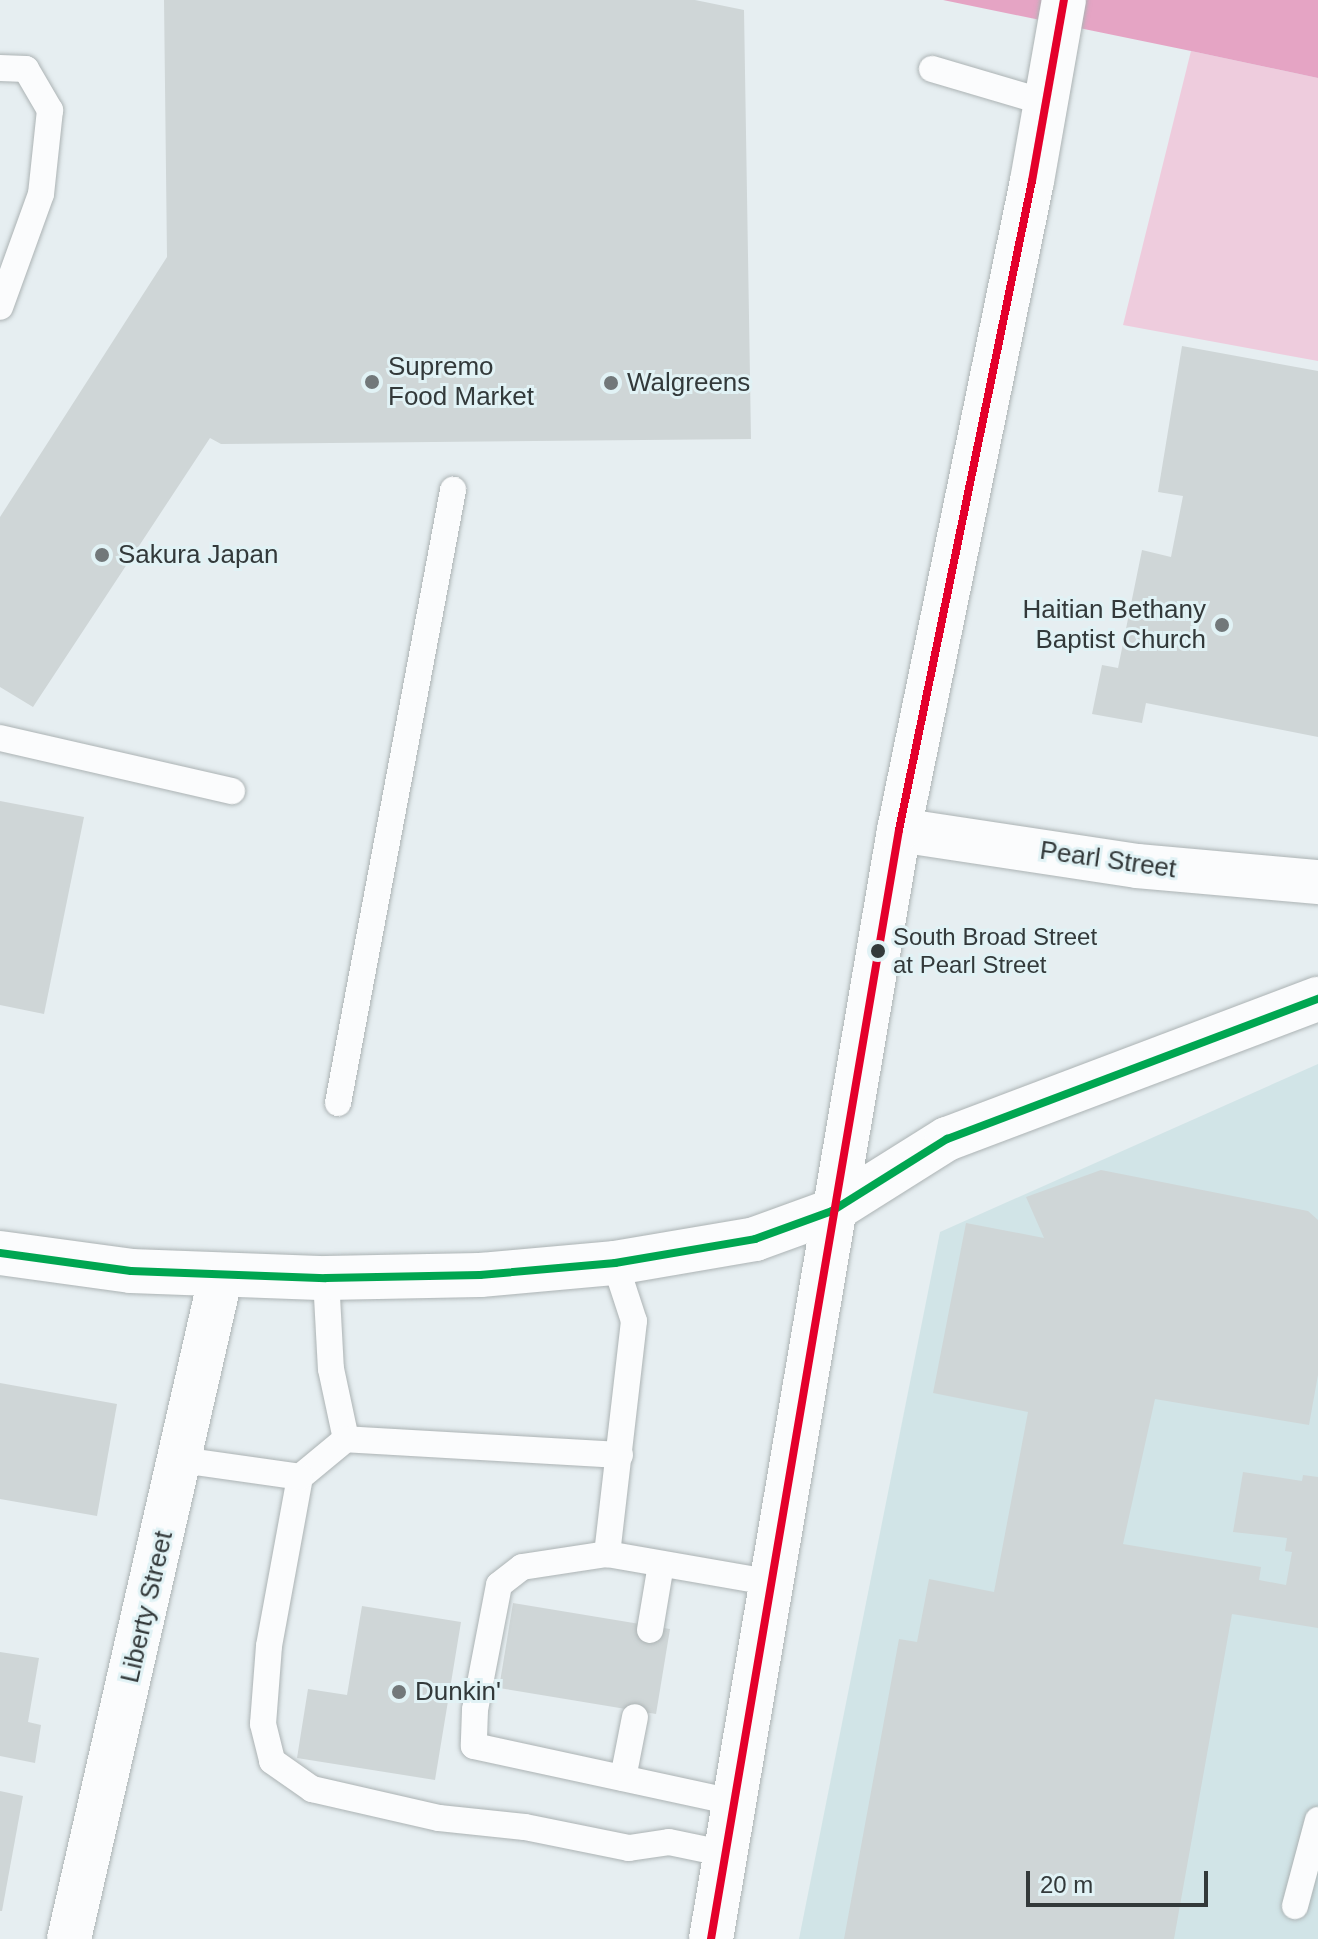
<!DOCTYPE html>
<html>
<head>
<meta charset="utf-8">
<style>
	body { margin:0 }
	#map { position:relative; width:1318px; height:1939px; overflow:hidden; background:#e6eef1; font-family:Arial,sans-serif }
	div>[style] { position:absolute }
	.built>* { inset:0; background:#d1e4e7 }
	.green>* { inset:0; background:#ecd }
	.water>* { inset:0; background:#e5a4c4 }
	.building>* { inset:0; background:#cfd6d7 }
	.roads { filter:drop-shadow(0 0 2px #acb3b4) drop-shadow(0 0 2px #acb3b4) }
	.lane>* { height:26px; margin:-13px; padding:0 13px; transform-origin:13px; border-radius:13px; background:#fbfcfd }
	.street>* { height:44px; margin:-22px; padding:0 22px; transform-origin:22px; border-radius:22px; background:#fbfcfd }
	.secondary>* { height:44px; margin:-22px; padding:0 22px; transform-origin:22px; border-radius:22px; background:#fbfcfd }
	.bus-1>* { height:8px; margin:-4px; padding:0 4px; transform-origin:4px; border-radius:4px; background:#00a651 }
	.bus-2>* { height:8px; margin:-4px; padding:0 4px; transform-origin:4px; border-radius:4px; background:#e4002b }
	.dots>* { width:22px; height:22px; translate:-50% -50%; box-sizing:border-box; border:4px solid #e1f2f5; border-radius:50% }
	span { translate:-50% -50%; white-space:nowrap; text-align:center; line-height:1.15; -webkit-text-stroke:6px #e1f2f5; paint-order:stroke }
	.bus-label { font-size:24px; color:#33393a }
	.left { translate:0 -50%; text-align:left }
	.poi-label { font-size:26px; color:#33393a }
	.right { translate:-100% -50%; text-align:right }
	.street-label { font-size:26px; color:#33393a }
	.scale { position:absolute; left:1026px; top:1871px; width:182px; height:36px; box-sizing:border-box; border:4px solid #33393a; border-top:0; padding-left:10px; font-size:24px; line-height:28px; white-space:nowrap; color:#33393a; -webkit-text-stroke:6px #e1f2f5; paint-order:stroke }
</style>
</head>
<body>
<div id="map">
	<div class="built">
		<i style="clip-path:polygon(1318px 1064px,1318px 1939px,799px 1939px,940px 1232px)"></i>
	</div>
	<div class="green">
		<i style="clip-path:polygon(1191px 51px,1318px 78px,1318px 361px,1123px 325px)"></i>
	</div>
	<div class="water">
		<i style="clip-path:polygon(943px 0,1318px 0,1318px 78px,1191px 51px)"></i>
	</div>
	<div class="building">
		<i style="clip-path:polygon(164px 0,695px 0,744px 10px,751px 439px,221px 444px,210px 438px,33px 707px,0 687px,0 517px,167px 257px)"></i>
		<i style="clip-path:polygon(1182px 346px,1318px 371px,1318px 737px,1146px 703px,1142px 723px,1092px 714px,1102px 665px,1118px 668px,1142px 550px,1171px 557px,1183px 496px,1158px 492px)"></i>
		<i style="clip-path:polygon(0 801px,84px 817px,44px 1014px,0 1005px)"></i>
		<i style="clip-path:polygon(1101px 1170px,1308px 1211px,1318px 1220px,1318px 1375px,1309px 1425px,1155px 1399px,1123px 1544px,1261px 1567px,1259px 1580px,1286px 1585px,1292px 1552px,1285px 1551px,1287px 1538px,1233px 1532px,1243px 1472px,1302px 1481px,1303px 1475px,1318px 1477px,1318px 1628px,1232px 1614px,1174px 1939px,844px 1939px,899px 1639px,917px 1642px,929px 1579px,994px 1592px,1028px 1412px,933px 1393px,966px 1223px,1044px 1238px,1026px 1197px)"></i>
		<i style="clip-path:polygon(0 1383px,117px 1404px,97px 1516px,0 1499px)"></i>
		<i style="clip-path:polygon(513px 1603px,670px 1629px,656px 1714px,499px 1688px)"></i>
		<i style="clip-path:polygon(362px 1606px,461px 1622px,435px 1780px,297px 1758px,308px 1689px,347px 1695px)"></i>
		<i style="clip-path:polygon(0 1652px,39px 1658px,28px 1722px,41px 1725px,35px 1763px,0 1756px)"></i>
		<i style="clip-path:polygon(0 1791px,23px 1796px,2px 1911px,0 1911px)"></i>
	</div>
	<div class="roads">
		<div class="lane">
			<i style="left:0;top:68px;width:26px;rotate:2deg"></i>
			<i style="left:26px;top:69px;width:48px;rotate:59.7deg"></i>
			<i style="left:50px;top:110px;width:84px;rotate:96.1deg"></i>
			<i style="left:41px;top:194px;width:120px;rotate:109.9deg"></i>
			<i style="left:932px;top:69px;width:117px;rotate:16.4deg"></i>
			<i style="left:0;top:738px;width:238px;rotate:12.9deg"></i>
			<i style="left:338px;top:1103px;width:624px;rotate:-79.37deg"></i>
			<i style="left:615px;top:1263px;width:61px;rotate:71.9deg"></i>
			<i style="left:634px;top:1321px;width:235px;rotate:96.6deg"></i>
			<i style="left:607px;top:1554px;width:169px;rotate:9.9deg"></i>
			<i style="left:326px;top:1278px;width:91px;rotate:86.9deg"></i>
			<i style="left:331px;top:1369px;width:72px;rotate:77.9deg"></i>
			<i style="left:620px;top:1455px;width:274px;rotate:-176.7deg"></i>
			<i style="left:346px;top:1439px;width:60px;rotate:140.4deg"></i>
			<i style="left:300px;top:1477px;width:172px;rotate:100.4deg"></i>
			<i style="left:269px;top:1646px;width:78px;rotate:94.4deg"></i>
			<i style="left:263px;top:1724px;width:38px;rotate:76deg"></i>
			<i style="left:272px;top:1761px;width:49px;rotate:35deg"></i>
			<i style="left:312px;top:1789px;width:130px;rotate:12.9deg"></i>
			<i style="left:439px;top:1818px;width:86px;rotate:6deg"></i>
			<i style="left:525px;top:1827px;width:106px;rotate:11.4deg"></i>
			<i style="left:629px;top:1848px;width:40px;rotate:-8.5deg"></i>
			<i style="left:669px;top:1842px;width:59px;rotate:11.7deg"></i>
			<i style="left:181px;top:1460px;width:120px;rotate:8.1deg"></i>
			<i style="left:607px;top:1554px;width:86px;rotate:171.3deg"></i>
			<i style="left:522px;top:1567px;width:29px;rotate:142deg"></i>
			<i style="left:499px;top:1585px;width:127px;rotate:100.9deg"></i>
			<i style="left:475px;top:1710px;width:36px;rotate:92deg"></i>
			<i style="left:474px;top:1746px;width:269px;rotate:12.2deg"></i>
			<i style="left:650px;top:1630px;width:67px;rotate:-80.5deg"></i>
			<i style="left:623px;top:1778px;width:62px;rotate:-78.9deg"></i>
			<i style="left:1295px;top:1906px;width:89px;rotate:-75deg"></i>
		</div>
		<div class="street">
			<i style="left:69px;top:1939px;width:681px;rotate:-77.11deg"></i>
		</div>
		<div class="secondary">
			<i style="left:899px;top:830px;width:241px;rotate:8.6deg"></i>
			<i style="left:1137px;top:866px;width:182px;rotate:5.1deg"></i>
			<i style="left:0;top:1253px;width:132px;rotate:7.8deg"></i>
			<i style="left:131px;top:1271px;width:195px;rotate:2.1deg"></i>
			<i style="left:326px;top:1278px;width:154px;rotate:-1.1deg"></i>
			<i style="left:480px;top:1275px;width:136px;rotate:-5.1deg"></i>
			<i style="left:615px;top:1263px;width:142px;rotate:-9.7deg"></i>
			<i style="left:755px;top:1239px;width:82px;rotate:-20deg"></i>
			<i style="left:832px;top:1211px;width:136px;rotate:-32.1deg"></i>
			<i style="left:947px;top:1139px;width:397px;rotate:-20.7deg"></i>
			<i style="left:711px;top:1939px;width:1125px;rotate:-80.38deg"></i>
			<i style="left:899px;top:830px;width:662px;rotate:-78.42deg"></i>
			<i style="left:1032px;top:181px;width:184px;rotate:-80deg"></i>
		</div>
	</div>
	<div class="bus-1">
		<i style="left:0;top:1253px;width:132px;rotate:7.8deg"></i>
		<i style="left:131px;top:1271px;width:195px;rotate:2.1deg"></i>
		<i style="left:326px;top:1278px;width:154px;rotate:-1.1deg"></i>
		<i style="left:480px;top:1275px;width:136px;rotate:-5.1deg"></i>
		<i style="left:615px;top:1263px;width:142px;rotate:-9.7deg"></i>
		<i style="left:755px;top:1239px;width:82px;rotate:-20deg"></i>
		<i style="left:832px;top:1211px;width:136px;rotate:-32.1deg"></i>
		<i style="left:947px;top:1139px;width:397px;rotate:-20.7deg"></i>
	</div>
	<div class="bus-2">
		<i style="left:711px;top:1939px;width:1125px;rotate:-80.38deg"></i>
		<i style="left:899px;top:830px;width:662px;rotate:-78.42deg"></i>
		<i style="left:1032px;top:181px;width:184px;rotate:-80deg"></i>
	</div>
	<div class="dots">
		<i style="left:372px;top:382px;background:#72787a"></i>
		<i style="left:611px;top:383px;background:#72787a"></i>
		<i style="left:102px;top:555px;background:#72787a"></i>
		<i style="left:1222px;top:625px;background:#72787a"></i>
		<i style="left:878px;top:951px;background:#33393a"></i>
		<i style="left:399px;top:1692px;background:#72787a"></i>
	</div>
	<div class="bus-label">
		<span class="left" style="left:893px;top:951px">South Broad Street<br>at Pearl Street</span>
	</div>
	<div class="poi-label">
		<span class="left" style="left:388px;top:382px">Supremo<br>Food Market</span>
		<span class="left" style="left:627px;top:383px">Walgreens</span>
		<span class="left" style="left:118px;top:555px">Sakura Japan</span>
		<span class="right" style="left:1206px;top:625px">Haitian Bethany<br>Baptist Church</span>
		<span class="left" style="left:415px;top:1692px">Dunkin'</span>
	</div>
	<div class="street-label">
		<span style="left:1108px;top:860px;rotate:8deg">Pearl Street</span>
		<span style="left:147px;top:1607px;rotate:-77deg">Liberty Street</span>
	</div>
	<div class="scale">20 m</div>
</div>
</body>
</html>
